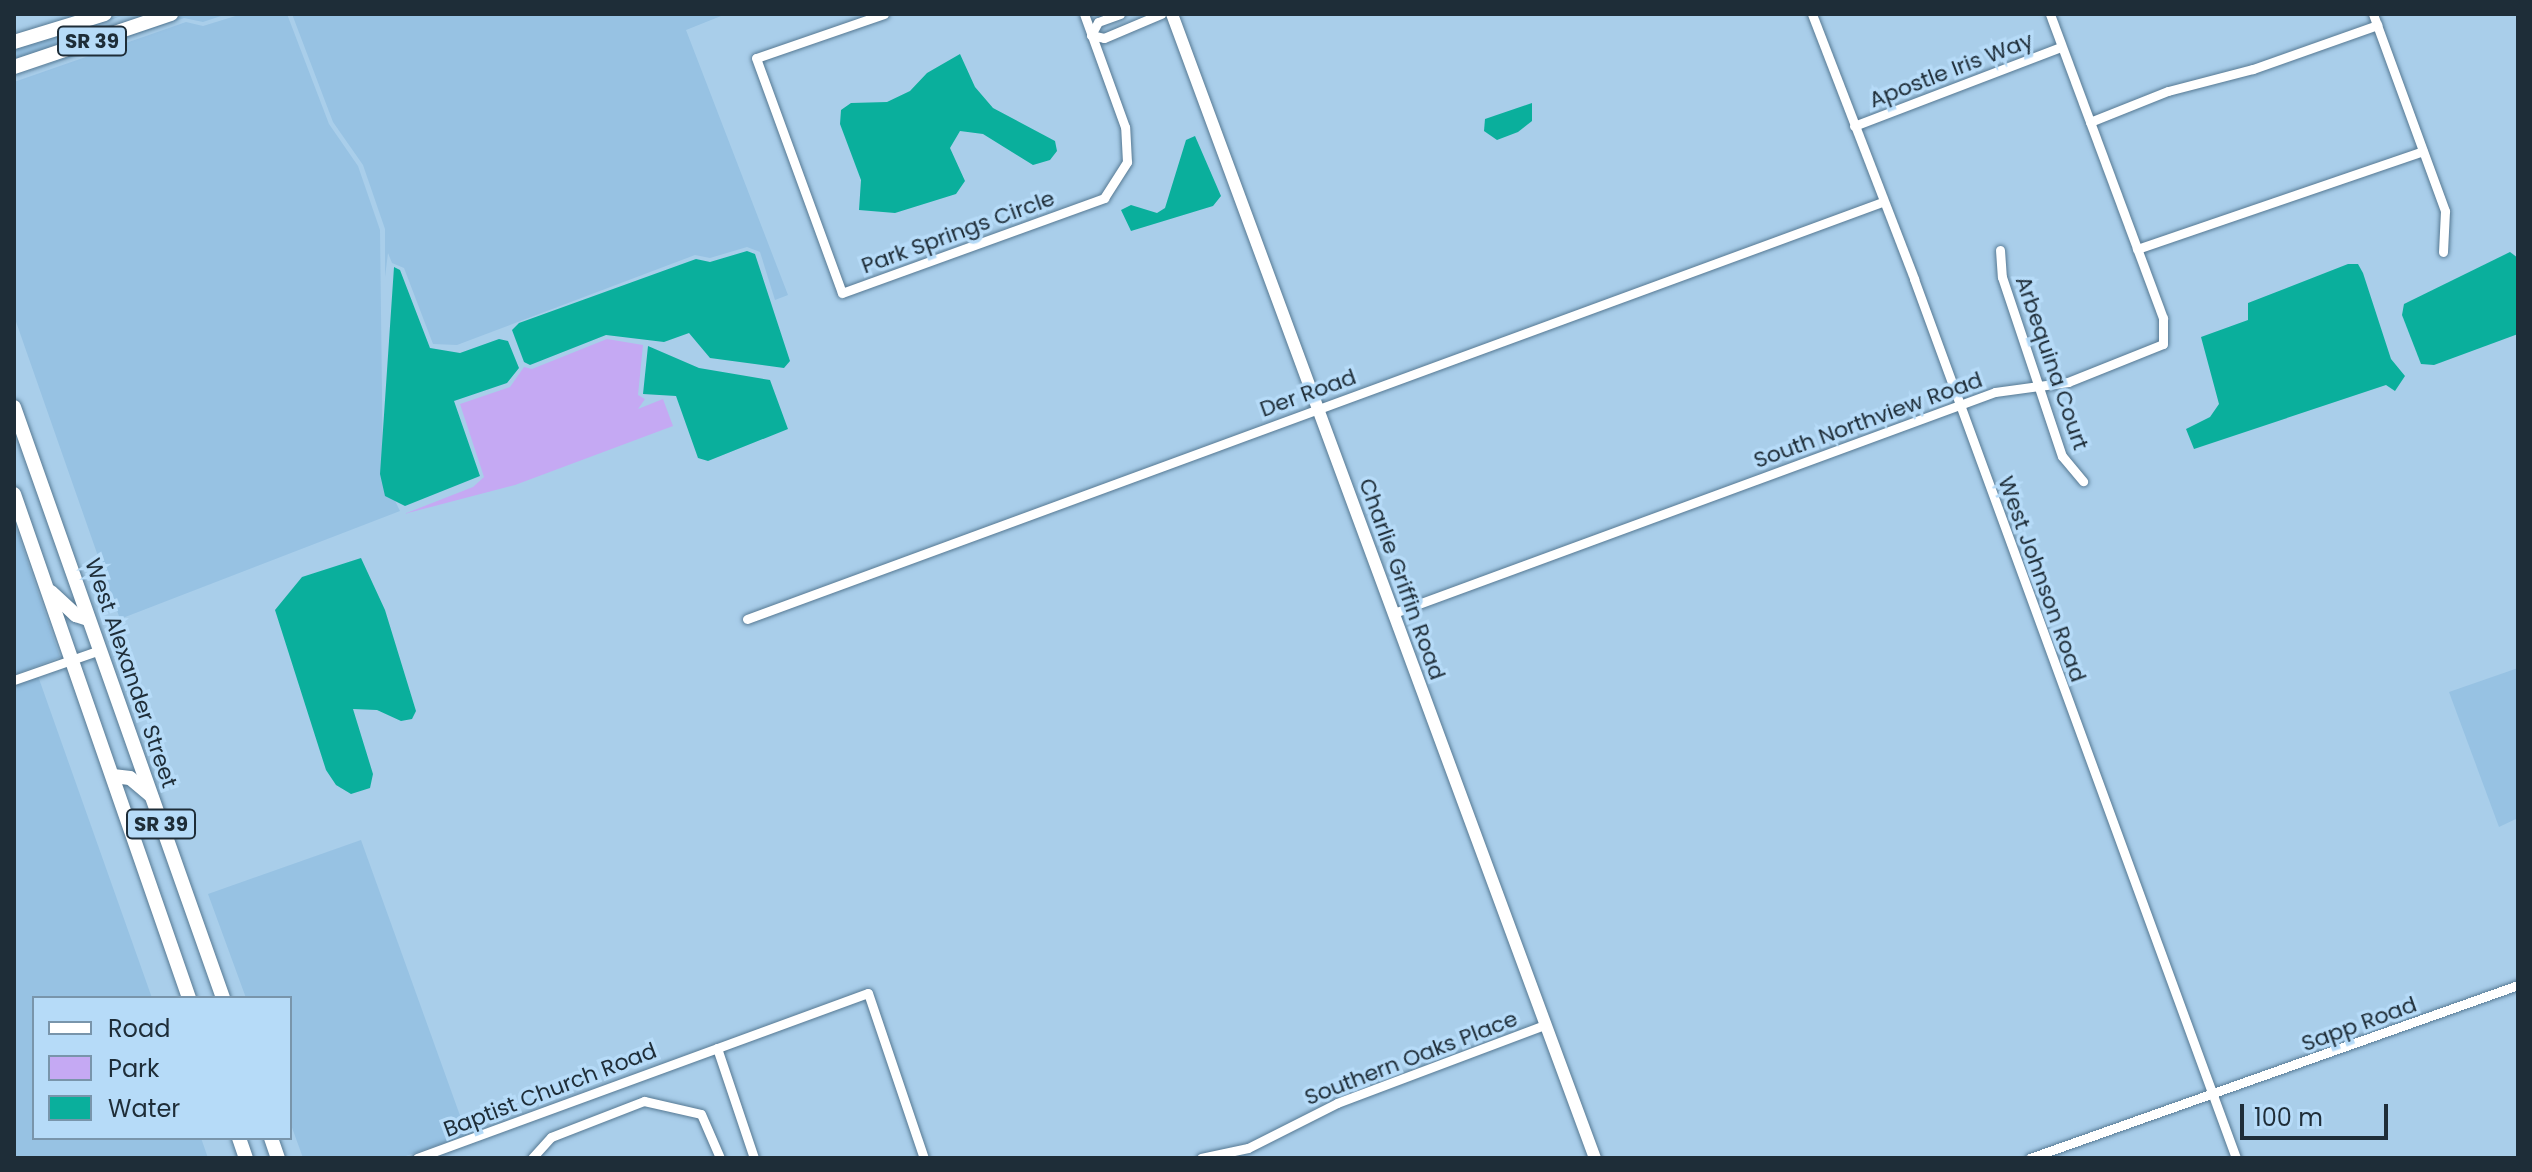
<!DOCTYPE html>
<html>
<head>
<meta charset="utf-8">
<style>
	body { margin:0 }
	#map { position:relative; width:2532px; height:1172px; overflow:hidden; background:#a9ceea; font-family:Poppins,sans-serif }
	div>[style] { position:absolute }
	.built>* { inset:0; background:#97c2e3 }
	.green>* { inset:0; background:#c5a9f3 }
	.water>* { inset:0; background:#0aaf9c }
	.roads { filter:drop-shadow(0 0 2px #567993) drop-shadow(0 0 2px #567993) }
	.street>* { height:9px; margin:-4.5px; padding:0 4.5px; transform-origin:4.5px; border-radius:4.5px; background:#fff }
	.secondary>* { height:12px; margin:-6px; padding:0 6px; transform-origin:6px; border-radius:6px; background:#fff }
	.primary>* { height:14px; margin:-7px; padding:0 7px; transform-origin:7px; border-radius:7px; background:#fff }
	span { translate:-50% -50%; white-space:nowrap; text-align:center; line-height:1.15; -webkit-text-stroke:7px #b6dbf8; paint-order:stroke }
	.shield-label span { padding:2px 6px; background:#b6dbf8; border:2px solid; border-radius:6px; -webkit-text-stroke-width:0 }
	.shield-label { font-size:20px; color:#1e2d38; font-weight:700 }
	.street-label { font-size:22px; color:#1e2d38 }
	.frame { position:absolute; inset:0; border:16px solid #1e2d38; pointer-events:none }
	.legend { position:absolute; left:32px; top:996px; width:260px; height:144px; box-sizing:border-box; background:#b6dbf8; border:2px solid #7995ab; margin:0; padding:10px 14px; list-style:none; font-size:24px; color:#1e2d38 }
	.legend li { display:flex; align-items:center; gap:16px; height:40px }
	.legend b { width:40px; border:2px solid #7995ab }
	.scale { position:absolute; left:2240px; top:1104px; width:148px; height:36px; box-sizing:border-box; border:4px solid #1e2d38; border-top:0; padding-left:10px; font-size:24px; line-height:28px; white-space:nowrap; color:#1e2d38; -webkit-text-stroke:6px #b6dbf8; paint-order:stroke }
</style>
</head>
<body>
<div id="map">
	<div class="built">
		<i style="clip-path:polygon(126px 14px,73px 34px,53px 49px,14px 62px,14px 48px)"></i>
		<i style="clip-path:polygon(187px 14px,227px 14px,203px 22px,184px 18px,14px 77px)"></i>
		<i style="clip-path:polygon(242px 14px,287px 14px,329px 124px,358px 166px,380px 230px,383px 476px,400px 511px,120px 619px,14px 316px,14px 82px,186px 22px,203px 26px)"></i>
		<i style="clip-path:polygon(292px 14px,726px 14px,686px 30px,788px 295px,775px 300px,760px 252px,747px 247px,710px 258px,695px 255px,457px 345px,433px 344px,404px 268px,392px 263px,388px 253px,385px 277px,385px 229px,363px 165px,333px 122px)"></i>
		<i style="clip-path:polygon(14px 522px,60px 657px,14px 675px)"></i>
		<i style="clip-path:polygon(2518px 668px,2518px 818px,2499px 827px,2449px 692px)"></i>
		<i style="clip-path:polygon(38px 676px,152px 998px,34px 998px,34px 1138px,201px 1138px,208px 1158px,14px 1158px,14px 685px)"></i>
		<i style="clip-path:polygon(361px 840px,467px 1135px,400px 1158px,303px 1158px,290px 1122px,290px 998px,246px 998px,208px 894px)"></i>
	</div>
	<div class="green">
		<i style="clip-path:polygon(607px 339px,643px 345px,638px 395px,645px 399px,638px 409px,663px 399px,673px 426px,515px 485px,404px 514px,473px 487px,484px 477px,460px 404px,510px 387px,524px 367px,532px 369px)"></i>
	</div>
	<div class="water">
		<i style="clip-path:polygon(960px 54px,975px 87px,993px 108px,1055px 141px,1057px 151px,1050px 160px,1033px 165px,983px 134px,960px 131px,950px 148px,965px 181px,956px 194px,895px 213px,859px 210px,861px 180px,840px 124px,841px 110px,851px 103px,887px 102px,910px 91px,927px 73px)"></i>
		<i style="clip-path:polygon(1532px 103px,1532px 121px,1518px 132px,1497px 140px,1484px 131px,1485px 119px)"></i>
		<i style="clip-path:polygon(1195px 136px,1221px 196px,1213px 206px,1131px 231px,1121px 210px,1131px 205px,1157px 213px,1165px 208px,1186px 140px)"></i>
		<i style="clip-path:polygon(747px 251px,755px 254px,790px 361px,784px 368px,710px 358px,689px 333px,664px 342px,606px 335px,530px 365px,524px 362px,512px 330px,519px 323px,696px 259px,710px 262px)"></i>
		<i style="clip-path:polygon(2510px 252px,2518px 258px,2518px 334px,2434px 365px,2421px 364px,2402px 315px,2404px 304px)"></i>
		<i style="clip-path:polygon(2348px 264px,2358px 264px,2363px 273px,2391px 359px,2405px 376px,2395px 391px,2386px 385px,2194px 449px,2186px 429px,2210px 417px,2219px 404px,2201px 337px,2248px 320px,2248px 303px)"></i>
		<i style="clip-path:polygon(394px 267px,400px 270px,430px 348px,460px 353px,499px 339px,508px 341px,519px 368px,507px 383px,454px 401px,480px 476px,405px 506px,385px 496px,380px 474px)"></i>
		<i style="clip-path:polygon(648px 346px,699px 368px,770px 380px,788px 429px,708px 461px,698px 458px,676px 396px,643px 394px)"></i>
		<i style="clip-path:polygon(361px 558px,385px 610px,416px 711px,412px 719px,401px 721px,377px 710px,353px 709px,373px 774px,370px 788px,351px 794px,336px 785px,326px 770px,275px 610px,302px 577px)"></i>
	</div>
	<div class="roads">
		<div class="street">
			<i style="left:884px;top:14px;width:135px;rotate:161deg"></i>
			<i style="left:756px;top:58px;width:250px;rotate:69.9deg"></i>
			<i style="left:842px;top:293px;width:279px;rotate:-19.9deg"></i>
			<i style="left:1104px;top:198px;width:43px;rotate:-57.4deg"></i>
			<i style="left:1127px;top:162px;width:35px;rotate:-93deg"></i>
			<i style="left:1125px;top:127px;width:120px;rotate:-109.9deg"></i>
			<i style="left:1120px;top:14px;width:23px;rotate:160deg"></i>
			<i style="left:1098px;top:22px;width:15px;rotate:118deg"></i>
			<i style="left:1091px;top:35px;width:13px;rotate:13deg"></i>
			<i style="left:1104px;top:38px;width:62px;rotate:-22.8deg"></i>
			<i style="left:1812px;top:14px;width:284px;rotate:68.9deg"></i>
			<i style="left:1914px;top:279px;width:936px;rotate:69.88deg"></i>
			<i style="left:2373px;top:14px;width:210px;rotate:69.9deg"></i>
			<i style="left:2445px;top:211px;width:41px;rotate:92.8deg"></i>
			<i style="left:2090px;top:122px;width:84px;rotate:-21.7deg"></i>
			<i style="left:2168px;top:91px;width:88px;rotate:-14.5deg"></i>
			<i style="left:2253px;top:69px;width:132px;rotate:-19.5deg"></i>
			<i style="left:1854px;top:126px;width:222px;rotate:-20.9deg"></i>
			<i style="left:2137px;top:249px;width:302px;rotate:-18.9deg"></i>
			<i style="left:2000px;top:250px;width:27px;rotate:86deg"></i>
			<i style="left:2002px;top:277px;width:189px;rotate:71.5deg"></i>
			<i style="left:2062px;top:456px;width:33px;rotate:50deg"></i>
			<i style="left:1394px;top:613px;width:640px;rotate:-20.19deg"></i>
			<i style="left:1995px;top:392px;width:74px;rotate:-7.8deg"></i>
			<i style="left:2068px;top:382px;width:102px;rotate:-21.8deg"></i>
			<i style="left:2163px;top:344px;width:26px;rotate:-90deg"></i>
			<i style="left:2163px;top:318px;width:324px;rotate:-110.4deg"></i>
			<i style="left:747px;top:619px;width:1209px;rotate:-20.17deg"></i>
			<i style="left:14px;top:680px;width:91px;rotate:-19.2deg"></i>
			<i style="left:717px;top:1048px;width:116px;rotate:71.4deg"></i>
			<i style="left:417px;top:1158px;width:480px;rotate:-20.1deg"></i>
			<i style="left:868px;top:993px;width:174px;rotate:71.3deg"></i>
			<i style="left:532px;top:1158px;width:28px;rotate:-48deg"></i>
			<i style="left:551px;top:1137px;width:100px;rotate:-21.2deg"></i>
			<i style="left:644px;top:1101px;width:58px;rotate:12.8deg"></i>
			<i style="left:701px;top:1114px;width:48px;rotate:66.6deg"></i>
			<i style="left:1201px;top:1158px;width:48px;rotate:-12deg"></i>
			<i style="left:1248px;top:1148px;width:100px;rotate:-26.8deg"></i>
			<i style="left:1337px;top:1103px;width:222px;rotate:-20.6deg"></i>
			<i style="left:2030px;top:1158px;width:518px;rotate:-19.52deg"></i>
		</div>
		<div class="secondary">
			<i style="left:1172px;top:14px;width:1220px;rotate:69.71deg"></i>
		</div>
		<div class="primary">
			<i style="left:14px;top:42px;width:95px;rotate:-17.1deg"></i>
			<i style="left:14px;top:67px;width:166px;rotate:-18.7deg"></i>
			<i style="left:14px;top:407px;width:627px;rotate:70.52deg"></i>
			<i style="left:14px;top:494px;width:534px;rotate:70.85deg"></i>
			<i style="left:51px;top:592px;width:34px;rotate:43deg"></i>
			<i style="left:76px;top:615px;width:13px;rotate:18deg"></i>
			<i style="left:113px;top:776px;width:17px;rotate:7deg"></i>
			<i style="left:130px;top:778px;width:26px;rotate:40deg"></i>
			<i style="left:239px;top:1138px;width:21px;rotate:71deg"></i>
			<i style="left:271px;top:1138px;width:21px;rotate:71deg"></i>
		</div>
	</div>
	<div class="shield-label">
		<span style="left:92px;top:41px">SR 39</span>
		<span style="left:161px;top:824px">SR 39</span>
	</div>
	<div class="street-label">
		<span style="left:1951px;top:70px;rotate:-21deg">Apostle Iris Way</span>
		<span style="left:958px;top:232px;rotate:-20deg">Park Springs Circle</span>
		<span style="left:2052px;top:363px;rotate:71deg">Arbequina Court</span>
		<span style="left:1308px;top:393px;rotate:-20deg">Der Road</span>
		<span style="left:1868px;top:420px;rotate:-20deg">South Northview Road</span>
		<span style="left:1402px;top:579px;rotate:70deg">Charlie Griffin Road</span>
		<span style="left:2042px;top:579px;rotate:70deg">West Johnson Road</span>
		<span style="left:131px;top:673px;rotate:71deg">West Alexander Street</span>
		<span style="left:2359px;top:1024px;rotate:-20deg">Sapp Road</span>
		<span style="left:1411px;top:1058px;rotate:-21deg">Southern Oaks Place</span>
		<span style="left:550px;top:1090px;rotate:-21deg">Baptist Church Road</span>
	</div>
	<div class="frame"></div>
	<ul class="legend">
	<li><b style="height:10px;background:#fff"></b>Road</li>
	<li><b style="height:22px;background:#c5a9f3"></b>Park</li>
	<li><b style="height:22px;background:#0aaf9c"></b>Water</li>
	</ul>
	<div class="scale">100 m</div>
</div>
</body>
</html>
